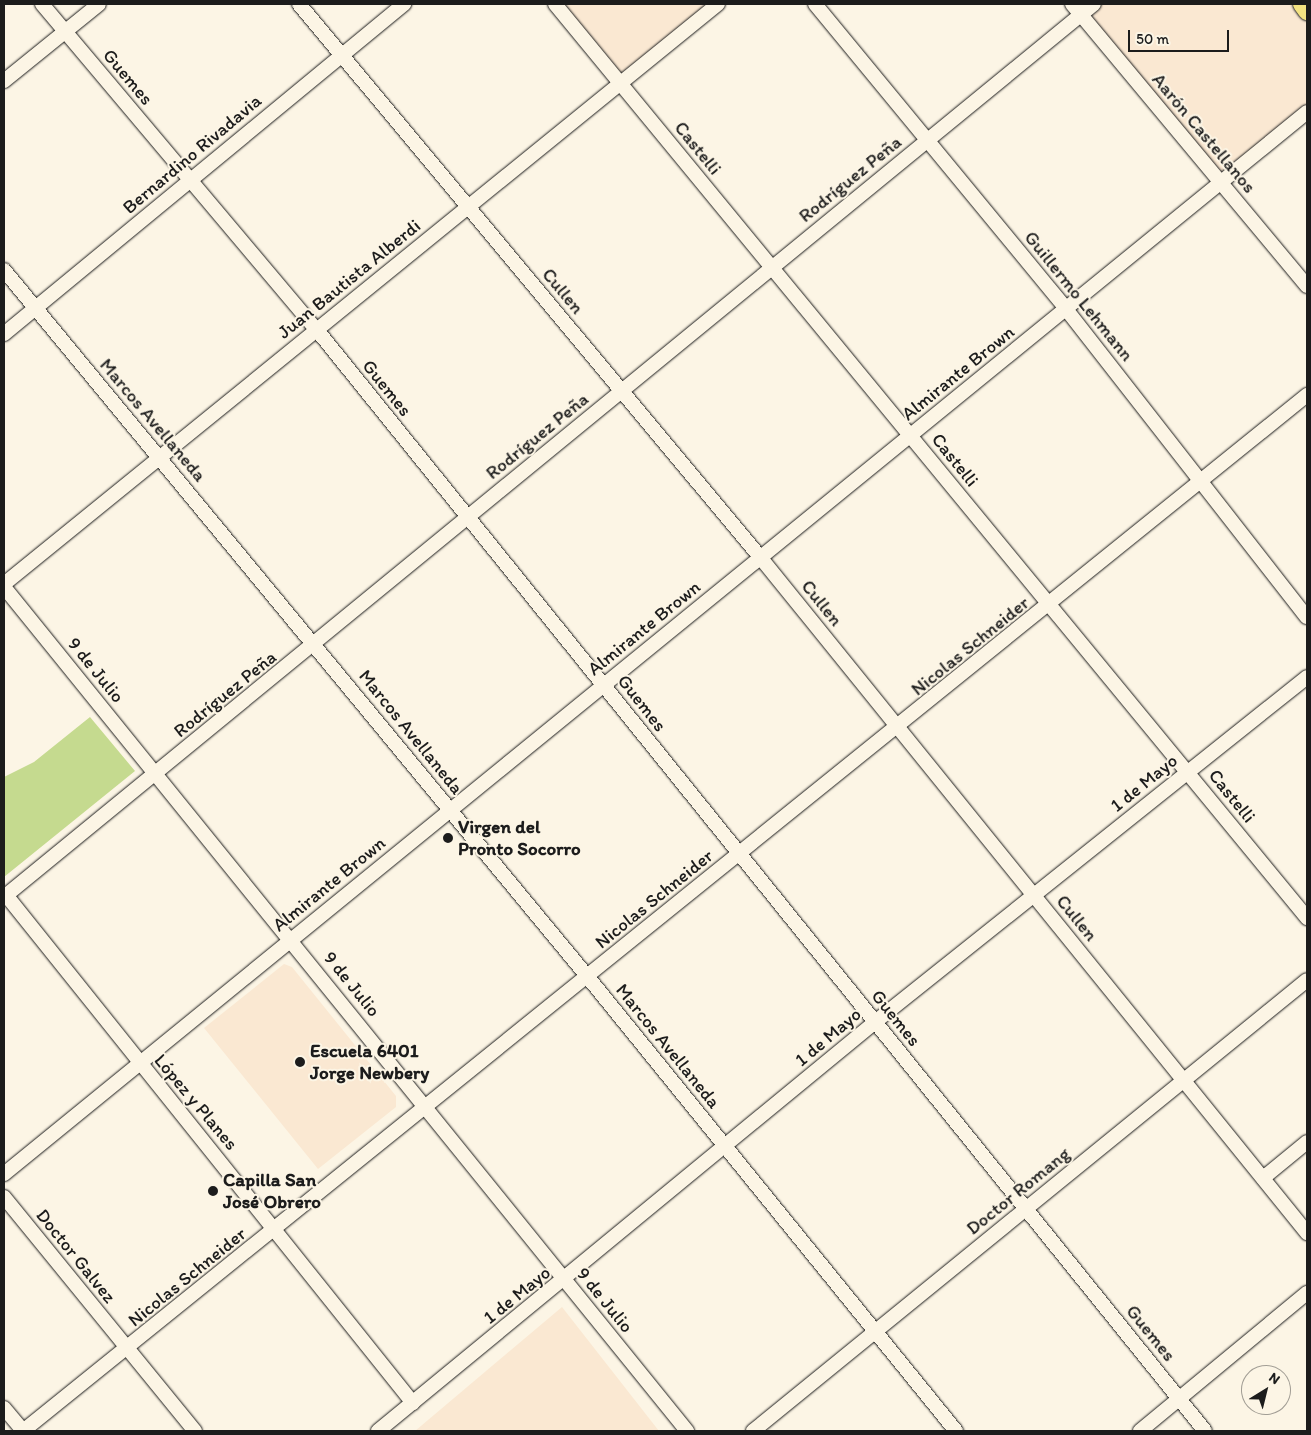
<!DOCTYPE html>
<html>
<head>
<meta charset="utf-8">
<style>
	body { margin:0 }
	#map { position:relative; width:1311px; height:1435px; overflow:hidden; background:#fcf5e5; font-family:Itim,sans-serif }
	div>[style] { position:absolute }
	.built>* { inset:0; background:#fae8d2 }
	.green>* { inset:0; background:#c5da8f }
	.roads { filter:drop-shadow(0 0 1px #1c1c1c) drop-shadow(0 0 1px #1c1c1c) }
	.minor>* { height:14px; margin:-7px; padding:0 7px; transform-origin:7px; border-radius:7px; background:#fcf5e5 }
	.major>* { height:18px; margin:-9px; padding:0 9px; transform-origin:9px; border-radius:9px; background:#f4e382 }
	.dots>* { width:14px; height:14px; translate:-50% -50%; box-sizing:border-box; border:2px solid #fcf5e5; border-radius:50% }
	span { translate:-50% -50%; white-space:nowrap; text-align:center; line-height:1.15; -webkit-text-stroke:4px #fcf5e5; paint-order:stroke }
	.street-label { font-size:19px; color:#1c1c1c }
	.poi-label { font-size:19px; color:#1c1c1c; font-weight:700 }
	.left { translate:0 -50%; text-align:left }
	.frame { position:absolute; inset:0; border:5px solid #1c1c1c; pointer-events:none }
	.north { position:absolute; left:1241px; top:1365px; width:50px; height:50px; box-sizing:border-box; background:#fcf5e5; border:1px solid #a29e95; border-radius:50%; rotate:36deg; font-size:14px; font-weight:700; line-height:20px; text-align:center; color:#1c1c1c }
	.north::after { content:''; display:block; margin:auto; width:18px; height:22px; background:#1c1c1c; clip-path:polygon(50% 0,100% 100%,50% 72%,0 100%) }
	.scale { position:absolute; left:1128px; top:30px; width:101px; height:22px; box-sizing:border-box; border:2px solid #1c1c1c; border-top:0; padding-left:6px; font-size:15px; line-height:18px; white-space:nowrap; color:#1c1c1c; -webkit-text-stroke:4px #fcf5e5; paint-order:stroke }
</style>
</head>
<body>
<div id="map">
	<div class="built">
		<i style="clip-path:polygon(555px 4px,718px 4px,621px 83px)"></i>
		<i style="clip-path:polygon(1071px 4px,1307px 4px,1307px 112px,1221px 182px)"></i>
		<i style="clip-path:polygon(284px 964px,292px 967px,396px 1096px,396px 1107px,318px 1169px,204px 1028px)"></i>
		<i style="clip-path:polygon(562px 1307px,659px 1431px,415px 1431px)"></i>
	</div>
	<div class="green">
		<i style="clip-path:polygon(90px 717px,135px 771px,4px 877px,4px 777px,34px 762px)"></i>
	</div>
	<div class="roads">
		<div class="minor">
			<i style="left:42px;top:4px;width:426px;rotate:49.9deg"></i>
			<i style="left:317px;top:330px;width:1414px;rotate:51.11deg"></i>
			<i style="left:299px;top:4px;width:720px;rotate:50.18deg"></i>
			<i style="left:760px;top:557px;width:870px;rotate:51.02deg"></i>
			<i style="left:555px;top:4px;width:1184px;rotate:50.55deg"></i>
			<i style="left:815px;top:4px;width:395px;rotate:50.5deg"></i>
			<i style="left:1066px;top:309px;width:391px;rotate:52deg"></i>
			<i style="left:1072px;top:4px;width:367px;rotate:50.2deg"></i>
			<i style="left:4px;top:81px;width:122px;rotate:-39deg"></i>
			<i style="left:4px;top:270px;width:916px;rotate:50.45deg"></i>
			<i style="left:587px;top:976px;width:586px;rotate:50.96deg"></i>
			<i style="left:4px;top:334px;width:519px;rotate:-39.52deg"></i>
			<i style="left:4px;top:584px;width:920px;rotate:-39.09deg"></i>
			<i style="left:4px;top:587px;width:1086px;rotate:51.02deg"></i>
			<i style="left:6px;top:895px;width:651px;rotate:51.3deg"></i>
			<i style="left:4px;top:897px;width:1409px;rotate:-39.33deg"></i>
			<i style="left:4px;top:1174px;width:1681px;rotate:-39.18deg"></i>
			<i style="left:1263px;top:1178px;width:57px;rotate:-39.3deg"></i>
			<i style="left:4px;top:1197px;width:302px;rotate:50.8deg"></i>
			<i style="left:4px;top:1408px;width:30px;rotate:50deg"></i>
			<i style="left:23px;top:1431px;width:1650px;rotate:-38.9deg"></i>
			<i style="left:378px;top:1431px;width:644px;rotate:-39.45deg"></i>
			<i style="left:875px;top:1022px;width:553px;rotate:-38.61deg"></i>
			<i style="left:753px;top:1431px;width:714px;rotate:-39.15deg"></i>
			<i style="left:1140px;top:1431px;width:217px;rotate:-39.6deg"></i>
		</div>
		<div class="major">
			<i style="left:1302px;top:4px;width:9px;rotate:54deg"></i>
		</div>
	</div>
	<div class="dots">
		<i style="left:448px;top:838px;background:#1c1c1c"></i>
		<i style="left:300px;top:1062px;background:#1c1c1c"></i>
		<i style="left:213px;top:1191px;background:#1c1c1c"></i>
	</div>
	<div class="street-label">
		<span style="left:128px;top:77px;rotate:50deg">Guemes</span>
		<span style="left:1204px;top:133px;rotate:50deg">Aarón Castellanos</span>
		<span style="left:698px;top:148px;rotate:51deg">Castelli</span>
		<span style="left:192px;top:154px;rotate:-40deg">Bernardino Rivadavia</span>
		<span style="left:850px;top:179px;rotate:-39deg">Rodríguez Peña</span>
		<span style="left:349px;top:279px;rotate:-39deg">Juan Bautista Alberdi</span>
		<span style="left:563px;top:291px;rotate:50deg">Cullen</span>
		<span style="left:1079px;top:296px;rotate:51deg">Guillermo Lehmann</span>
		<span style="left:958px;top:373px;rotate:-39deg">Almirante Brown</span>
		<span style="left:387px;top:388px;rotate:51deg">Guemes</span>
		<span style="left:153px;top:420px;rotate:50deg">Marcos Avellaneda</span>
		<span style="left:537px;top:436px;rotate:-39deg">Rodríguez Peña</span>
		<span style="left:955px;top:460px;rotate:51deg">Castelli</span>
		<span style="left:822px;top:603px;rotate:51deg">Cullen</span>
		<span style="left:644px;top:628px;rotate:-39deg">Almirante Brown</span>
		<span style="left:970px;top:646px;rotate:-39deg">Nicolas Schneider</span>
		<span style="left:96px;top:670px;rotate:51deg">9 de Julio</span>
		<span style="left:225px;top:694px;rotate:-39deg">Rodríguez Peña</span>
		<span style="left:642px;top:703px;rotate:52deg">Guemes</span>
		<span style="left:411px;top:732px;rotate:51deg">Marcos Avellaneda</span>
		<span style="left:1144px;top:783px;rotate:-39deg">1 de Mayo</span>
		<span style="left:1232px;top:796px;rotate:51deg">Castelli</span>
		<span style="left:329px;top:884px;rotate:-39deg">Almirante Brown</span>
		<span style="left:654px;top:899px;rotate:-39deg">Nicolas Schneider</span>
		<span style="left:1077px;top:918px;rotate:51deg">Cullen</span>
		<span style="left:352px;top:984px;rotate:51deg">9 de Julio</span>
		<span style="left:896px;top:1018px;rotate:51deg">Guemes</span>
		<span style="left:828px;top:1037px;rotate:-40deg">1 de Mayo</span>
		<span style="left:668px;top:1046px;rotate:51deg">Marcos Avellaneda</span>
		<span style="left:196px;top:1102px;rotate:50deg">López y Planes</span>
		<span style="left:1018px;top:1191px;rotate:-39deg">Doctor Romang</span>
		<span style="left:76px;top:1256px;rotate:51deg">Doctor Galvez</span>
		<span style="left:187px;top:1277px;rotate:-39deg">Nicolas Schneider</span>
		<span style="left:517px;top:1295px;rotate:-39deg">1 de Mayo</span>
		<span style="left:605px;top:1300px;rotate:51deg">9 de Julio</span>
		<span style="left:1151px;top:1333px;rotate:51deg">Guemes</span>
	</div>
	<div class="poi-label">
		<span class="left" style="left:458px;top:838px">Virgen del<br>Pronto Socorro</span>
		<span class="left" style="left:310px;top:1062px">Escuela 6401<br>Jorge Newbery</span>
		<span class="left" style="left:223px;top:1191px">Capilla San<br>José Obrero</span>
	</div>
	<div class="frame"></div>
	<div class="north">N</div>
	<div class="scale">50 m</div>
</div>
</body>
</html>
